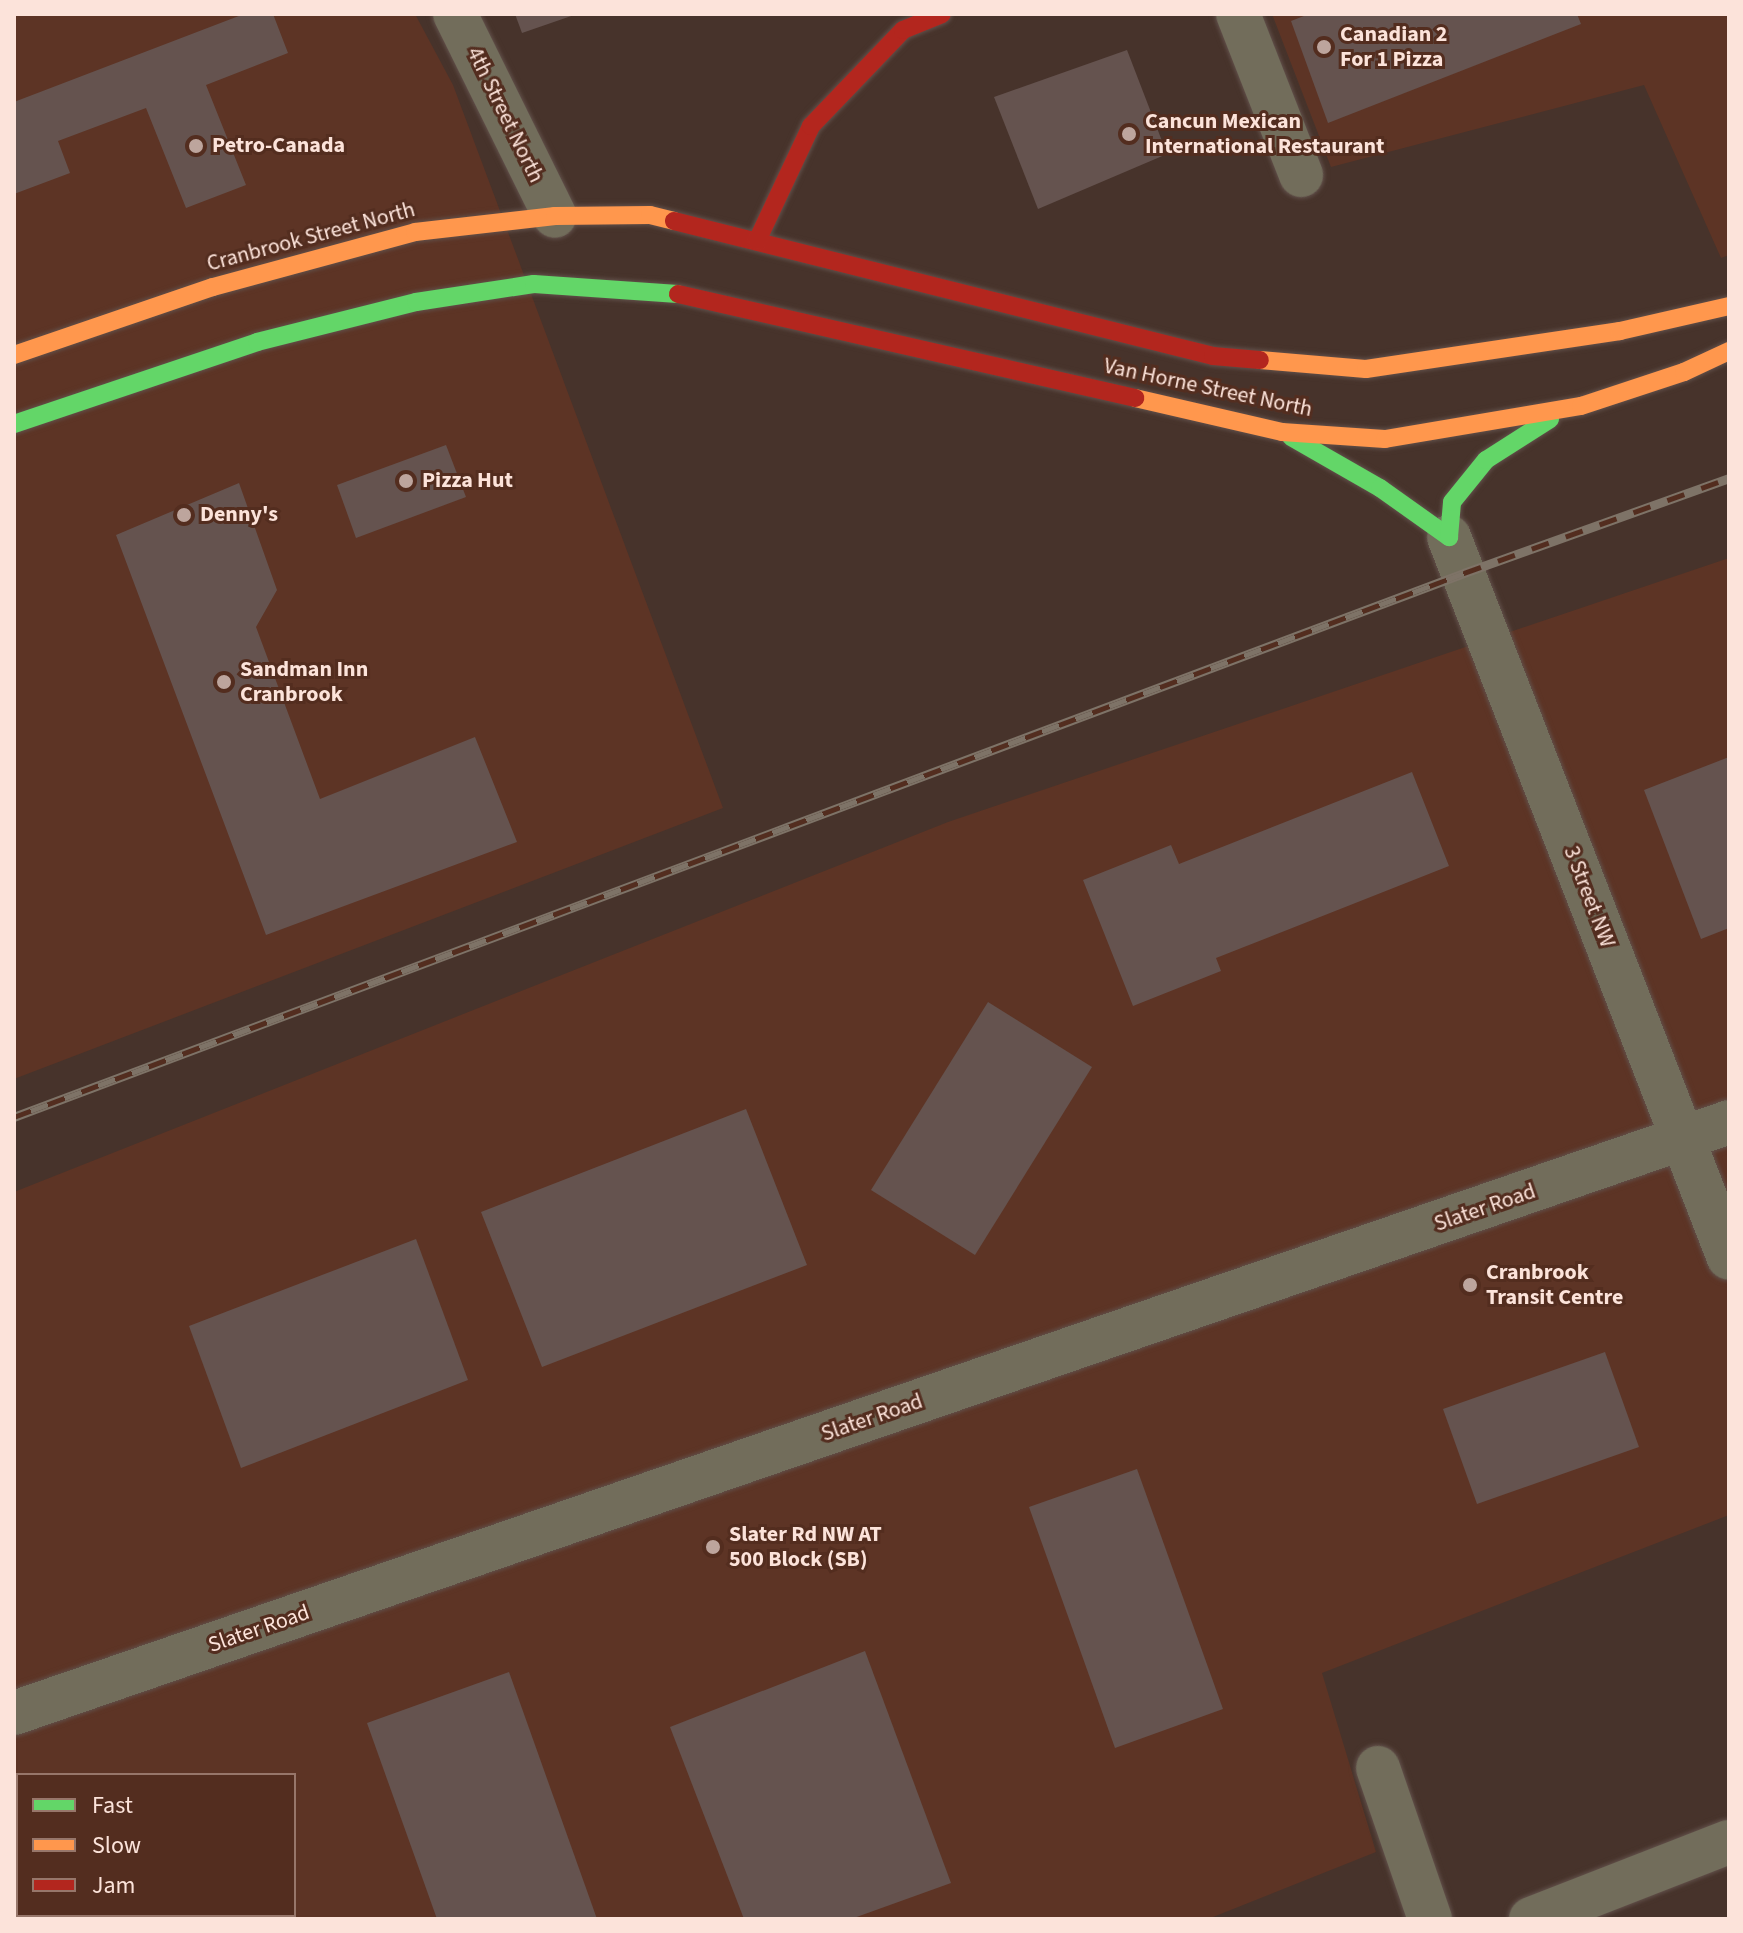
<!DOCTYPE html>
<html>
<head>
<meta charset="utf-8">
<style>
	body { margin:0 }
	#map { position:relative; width:1743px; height:1933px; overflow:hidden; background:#47332b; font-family:"Source Sans 3",sans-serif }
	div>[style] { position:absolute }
	.built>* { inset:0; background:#5d3425 }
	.building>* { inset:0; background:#65534f }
	.roads { filter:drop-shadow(0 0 2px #61504a) drop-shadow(0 0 2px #61504a) }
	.street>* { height:44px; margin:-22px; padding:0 22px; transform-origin:22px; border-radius:22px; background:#726d5b }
	.fast>* { height:18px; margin:-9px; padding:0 9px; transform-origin:9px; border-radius:9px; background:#63d668 }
	.slow>* { height:18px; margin:-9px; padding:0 9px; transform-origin:9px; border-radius:9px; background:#ff974d }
	.jam>* { height:18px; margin:-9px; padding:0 9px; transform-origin:9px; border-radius:9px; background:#b3261e }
	.rail>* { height:9px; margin-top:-4.5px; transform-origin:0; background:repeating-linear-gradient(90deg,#532d1f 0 18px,#7e7367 0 36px); box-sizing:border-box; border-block:2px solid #7e7367 }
	.dots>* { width:22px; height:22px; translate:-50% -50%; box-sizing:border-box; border:4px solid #532d1f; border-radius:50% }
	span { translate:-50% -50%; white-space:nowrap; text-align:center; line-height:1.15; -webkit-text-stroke:6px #532d1f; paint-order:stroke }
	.poi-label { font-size:22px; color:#fce3da; font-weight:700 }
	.left { translate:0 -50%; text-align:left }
	.street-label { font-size:22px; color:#fce3da }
	.frame { position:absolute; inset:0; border:16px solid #fce3da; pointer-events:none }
	.legend { position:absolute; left:16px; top:1773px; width:280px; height:144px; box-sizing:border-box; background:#532d1f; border:2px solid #97766a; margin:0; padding:10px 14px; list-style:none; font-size:24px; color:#fce3da }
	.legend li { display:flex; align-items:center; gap:16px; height:40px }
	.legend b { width:40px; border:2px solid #97766a }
</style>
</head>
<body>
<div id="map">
	<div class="built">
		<i style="clip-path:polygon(14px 14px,415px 14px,453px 85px,723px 808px,14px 1079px)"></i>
		<i style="clip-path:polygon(1272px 14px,1729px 14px,1729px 255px,1721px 258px,1644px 85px,1331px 167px)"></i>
		<i style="clip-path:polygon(evenodd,1729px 558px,1729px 1515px,1322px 1673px,1376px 1852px,1208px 1919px,14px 1919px,14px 1192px,948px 822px,1729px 558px,18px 1775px,294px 1775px,294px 1915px,18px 1915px,18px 1775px)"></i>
	</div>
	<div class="building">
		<i style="clip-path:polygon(244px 14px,273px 14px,288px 53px,206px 85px,246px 185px,186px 208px,146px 108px,58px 141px,70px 173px,14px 194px,14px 102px)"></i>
		<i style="clip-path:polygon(515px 14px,577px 14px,522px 33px)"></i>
		<i style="clip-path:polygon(1309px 14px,1577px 14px,1581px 24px,1328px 123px,1291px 21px)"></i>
		<i style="clip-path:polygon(1127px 50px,1167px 154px,1038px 209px,994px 97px)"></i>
		<i style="clip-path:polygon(446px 445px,466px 497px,356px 538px,337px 485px)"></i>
		<i style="clip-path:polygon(239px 483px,277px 590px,256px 627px,320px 799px,475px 737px,517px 842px,266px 935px,116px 535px)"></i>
		<i style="clip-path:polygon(1729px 757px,1729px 928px,1701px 939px,1644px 790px)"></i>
		<i style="clip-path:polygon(1412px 772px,1449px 866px,1216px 958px,1221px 971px,1133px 1006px,1083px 880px,1171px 845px,1179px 864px)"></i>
		<i style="clip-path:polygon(988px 1002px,1092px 1067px,975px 1255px,871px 1190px)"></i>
		<i style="clip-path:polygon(746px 1109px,807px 1265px,542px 1367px,481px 1212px)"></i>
		<i style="clip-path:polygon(416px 1239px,468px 1380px,241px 1468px,189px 1326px)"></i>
		<i style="clip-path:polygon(1605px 1352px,1639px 1447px,1477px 1504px,1443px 1409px)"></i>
		<i style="clip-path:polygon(1137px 1469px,1223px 1709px,1115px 1748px,1029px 1507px)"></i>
		<i style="clip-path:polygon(865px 1651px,951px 1883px,851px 1919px,744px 1919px,670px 1727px)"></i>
		<i style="clip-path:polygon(509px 1672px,597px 1919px,437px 1919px,367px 1723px)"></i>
	</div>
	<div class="roads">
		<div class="street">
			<i style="left:455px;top:14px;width:225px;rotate:63.7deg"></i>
			<i style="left:1238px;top:14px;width:173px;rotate:68.6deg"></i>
			<i style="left:1449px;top:537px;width:773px;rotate:68.78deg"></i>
			<i style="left:14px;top:1713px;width:1814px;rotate:-19.01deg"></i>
			<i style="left:1378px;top:1768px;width:160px;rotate:71deg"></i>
			<i style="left:1531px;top:1919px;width:212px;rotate:-21.3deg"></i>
		</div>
		<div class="fast">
			<i style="left:14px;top:424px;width:256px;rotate:-18.6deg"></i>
			<i style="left:257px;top:342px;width:164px;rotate:-14.1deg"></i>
			<i style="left:416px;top:302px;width:119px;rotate:-8.7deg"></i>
			<i style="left:534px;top:284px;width:144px;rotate:4deg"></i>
			<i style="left:1291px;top:437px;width:103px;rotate:29.8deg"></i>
			<i style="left:1380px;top:488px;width:85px;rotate:35.4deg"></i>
			<i style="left:1449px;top:537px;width:35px;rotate:-85deg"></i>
			<i style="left:1452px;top:502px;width:54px;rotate:-51deg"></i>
			<i style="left:1486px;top:460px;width:76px;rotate:-32.6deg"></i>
		</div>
		<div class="slow">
			<i style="left:14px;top:355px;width:210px;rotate:-18.9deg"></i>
			<i style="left:213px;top:287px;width:209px;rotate:-15.2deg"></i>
			<i style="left:415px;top:232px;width:141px;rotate:-6.5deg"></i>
			<i style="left:555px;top:216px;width:95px;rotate:-0.6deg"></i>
			<i style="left:650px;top:215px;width:25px;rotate:14deg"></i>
			<i style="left:1260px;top:360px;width:106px;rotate:4.9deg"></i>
			<i style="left:1366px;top:369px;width:257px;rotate:-8.5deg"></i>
			<i style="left:1620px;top:331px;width:112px;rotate:-12.9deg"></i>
			<i style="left:1135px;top:398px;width:151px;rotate:13deg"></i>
			<i style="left:1282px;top:432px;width:103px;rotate:3.9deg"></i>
			<i style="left:1385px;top:439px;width:199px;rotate:-9.6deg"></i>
			<i style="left:1581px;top:406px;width:108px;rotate:-18.3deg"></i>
			<i style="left:1684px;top:372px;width:50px;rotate:-25deg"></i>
		</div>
		<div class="jam">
			<i style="left:674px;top:221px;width:556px;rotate:14.06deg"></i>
			<i style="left:1213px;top:356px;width:47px;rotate:4.9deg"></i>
			<i style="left:757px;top:241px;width:127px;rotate:-64.8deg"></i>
			<i style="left:811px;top:126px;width:133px;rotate:-46.2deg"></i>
			<i style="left:903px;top:30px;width:42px;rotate:-22.3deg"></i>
			<i style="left:678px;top:294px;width:469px;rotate:12.8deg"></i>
		</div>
	</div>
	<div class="rail">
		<i style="left:14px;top:1117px;width:1549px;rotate:-20.56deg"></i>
		<i style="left:1464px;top:573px;width:282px;rotate:-19.7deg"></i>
	</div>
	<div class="dots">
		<i style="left:1324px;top:47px;background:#bda59d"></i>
		<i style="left:1129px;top:134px;background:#bda59d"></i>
		<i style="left:196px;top:146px;background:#bda59d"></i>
		<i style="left:406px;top:481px;background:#bda59d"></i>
		<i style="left:184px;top:515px;background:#bda59d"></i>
		<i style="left:224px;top:682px;background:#bda59d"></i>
		<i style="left:1470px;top:1285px;background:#bda59d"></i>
		<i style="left:713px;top:1547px;background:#bda59d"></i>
	</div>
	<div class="poi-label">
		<span class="left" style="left:1340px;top:47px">Canadian 2<br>For 1 Pizza</span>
		<span class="left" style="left:1145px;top:134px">Cancun Mexican<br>International Restaurant</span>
		<span class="left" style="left:212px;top:146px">Petro-Canada</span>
		<span class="left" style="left:422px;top:481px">Pizza Hut</span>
		<span class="left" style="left:200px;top:515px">Denny's</span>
		<span class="left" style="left:240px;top:682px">Sandman Inn<br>Cranbrook</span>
		<span class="left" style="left:1486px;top:1285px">Cranbrook<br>Transit Centre</span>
		<span class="left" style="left:729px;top:1547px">Slater Rd NW AT<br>500 Block (SB)</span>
	</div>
	<div class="street-label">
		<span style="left:505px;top:115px;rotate:64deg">4th Street North</span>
		<span style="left:311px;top:237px;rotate:-15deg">Cranbrook Street North</span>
		<span style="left:1208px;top:388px;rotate:12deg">Van Horne Street North</span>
		<span style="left:1589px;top:897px;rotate:69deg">3 Street NW</span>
		<span style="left:1485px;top:1208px;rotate:-19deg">Slater Road</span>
		<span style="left:872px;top:1418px;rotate:-19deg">Slater Road</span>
		<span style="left:259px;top:1629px;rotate:-19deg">Slater Road</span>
	</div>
	<div class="frame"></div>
	<ul class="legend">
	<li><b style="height:10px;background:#63d668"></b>Fast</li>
	<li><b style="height:10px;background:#ff974d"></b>Slow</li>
	<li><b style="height:10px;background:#b3261e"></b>Jam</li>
	</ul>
</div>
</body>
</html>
